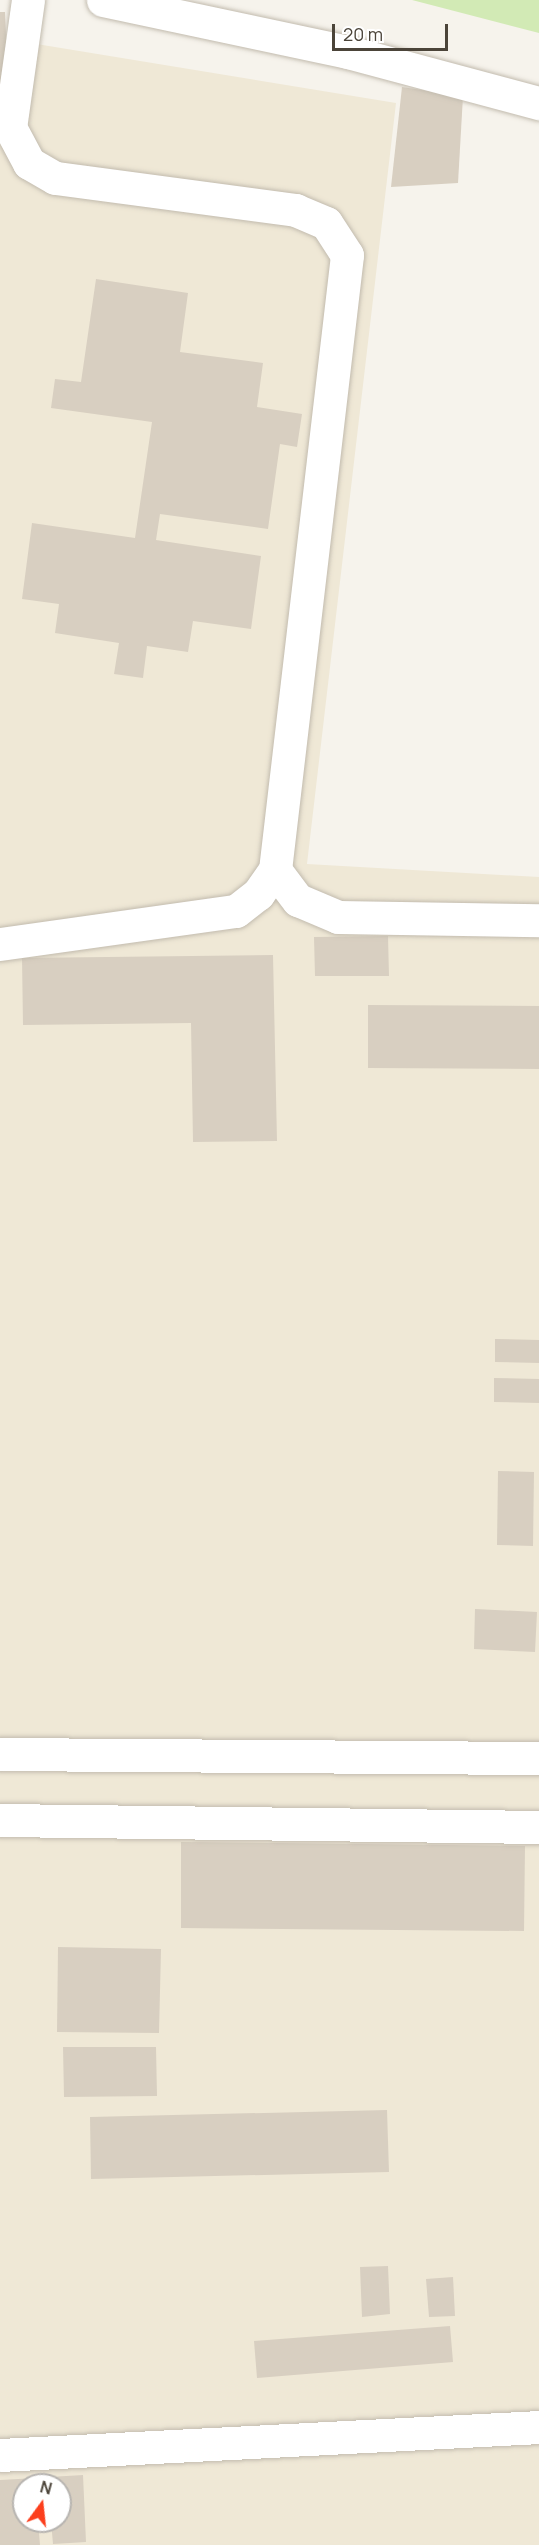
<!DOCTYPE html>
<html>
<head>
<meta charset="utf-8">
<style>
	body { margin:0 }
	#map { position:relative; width:539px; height:2545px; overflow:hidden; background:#f6f3ec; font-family:Manrope,sans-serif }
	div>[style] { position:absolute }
	.education>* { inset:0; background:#efe8d6 }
	.green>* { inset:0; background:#d2eab5 }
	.building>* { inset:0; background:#d8cfc1 }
	.roads { filter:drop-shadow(0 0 2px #c2bbae) drop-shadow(0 0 2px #c2bbae) }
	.minor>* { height:33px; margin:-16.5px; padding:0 16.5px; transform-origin:16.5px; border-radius:16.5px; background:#fff }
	span { translate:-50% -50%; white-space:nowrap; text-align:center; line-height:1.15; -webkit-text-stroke:4.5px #fff; paint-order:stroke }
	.north { position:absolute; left:12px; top:2473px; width:60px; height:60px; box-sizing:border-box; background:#fff; border:2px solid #b7b4b0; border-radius:50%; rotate:15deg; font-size:16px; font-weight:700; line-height:24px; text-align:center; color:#4b4439 }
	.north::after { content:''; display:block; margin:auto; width:21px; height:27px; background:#fc3f1d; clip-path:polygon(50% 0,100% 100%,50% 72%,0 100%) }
	.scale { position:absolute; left:332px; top:24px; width:116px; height:27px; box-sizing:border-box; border:3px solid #4b4439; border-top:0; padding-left:8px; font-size:18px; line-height:21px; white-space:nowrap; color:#4b4439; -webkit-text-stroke:4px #fff; paint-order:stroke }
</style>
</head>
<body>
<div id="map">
	<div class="education">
		<i style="clip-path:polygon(evenodd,0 38px,396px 103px,307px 864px,539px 877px,539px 2545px,0 2545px,0 38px,24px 2485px,60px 2485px,60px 2521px,24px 2521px,24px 2485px)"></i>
	</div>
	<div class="green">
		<i style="clip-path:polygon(412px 0,539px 0,539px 33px)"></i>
	</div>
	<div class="building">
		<i style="clip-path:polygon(0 12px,5px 12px,10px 128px,0 128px)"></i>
		<i style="clip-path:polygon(402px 87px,463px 96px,458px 183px,391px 187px)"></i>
		<i style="clip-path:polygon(96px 279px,188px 293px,180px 352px,263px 363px,257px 407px,302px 414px,297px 447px,280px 444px,268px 529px,160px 514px,156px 540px,261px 556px,251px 629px,193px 621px,188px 652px,147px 646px,143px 678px,114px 674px,119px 643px,55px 633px,59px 604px,22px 599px,32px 523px,135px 538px,152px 422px,51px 408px,55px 379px,81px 382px)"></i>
		<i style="clip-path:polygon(388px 936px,389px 976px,315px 976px,314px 937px)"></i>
		<i style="clip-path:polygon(273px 955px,277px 1141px,193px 1142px,191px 1023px,23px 1025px,22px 958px)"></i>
		<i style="clip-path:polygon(368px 1005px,539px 1006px,539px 1069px,368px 1068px)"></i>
		<i style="clip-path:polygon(495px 1339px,539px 1340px,539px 1363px,495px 1362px)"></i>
		<i style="clip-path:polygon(494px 1378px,539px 1379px,539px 1403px,494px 1402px)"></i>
		<i style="clip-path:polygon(498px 1471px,534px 1472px,533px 1546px,497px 1545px)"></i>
		<i style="clip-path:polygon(475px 1609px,537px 1612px,535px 1652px,474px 1649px)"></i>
		<i style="clip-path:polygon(181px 1842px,525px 1846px,524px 1931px,181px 1928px)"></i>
		<i style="clip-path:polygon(58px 1947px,161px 1949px,159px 2033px,57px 2032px)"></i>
		<i style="clip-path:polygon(63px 2047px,156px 2047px,157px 2096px,64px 2097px)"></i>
		<i style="clip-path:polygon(387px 2110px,389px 2172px,91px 2179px,90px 2117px)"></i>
		<i style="clip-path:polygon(388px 2266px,390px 2314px,362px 2317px,360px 2267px)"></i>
		<i style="clip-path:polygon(453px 2277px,455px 2316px,429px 2317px,426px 2279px)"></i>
		<i style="clip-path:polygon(450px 2326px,453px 2362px,257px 2378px,254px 2341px)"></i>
		<i style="clip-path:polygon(83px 2475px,86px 2542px,53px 2544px,51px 2521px,60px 2521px,60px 2485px,49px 2485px,49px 2477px)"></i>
		<i style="clip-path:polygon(36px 2478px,36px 2485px,24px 2485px,24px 2521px,38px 2521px,40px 2545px,0 2545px,0 2480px)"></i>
	</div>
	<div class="roads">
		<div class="minor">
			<i style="left:103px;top:0;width:250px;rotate:12deg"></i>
			<i style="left:348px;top:52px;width:198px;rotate:15deg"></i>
			<i style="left:275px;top:870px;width:38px;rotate:53deg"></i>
			<i style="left:298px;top:900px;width:43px;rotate:23deg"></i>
			<i style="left:338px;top:917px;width:201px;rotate:0.9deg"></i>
			<i style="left:0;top:944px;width:238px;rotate:-8deg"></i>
			<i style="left:236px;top:911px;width:28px;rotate:-38deg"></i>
			<i style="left:258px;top:894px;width:29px;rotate:-55deg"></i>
			<i style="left:275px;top:870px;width:619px;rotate:-83.32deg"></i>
			<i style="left:347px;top:255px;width:38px;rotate:-123deg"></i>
			<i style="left:326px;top:223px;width:33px;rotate:-157deg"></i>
			<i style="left:296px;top:210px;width:243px;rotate:-172.4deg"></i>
			<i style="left:55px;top:178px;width:30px;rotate:-150deg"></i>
			<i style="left:29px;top:163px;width:40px;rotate:-118deg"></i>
			<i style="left:10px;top:128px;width:129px;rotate:-82deg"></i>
			<i style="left:0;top:1754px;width:539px;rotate:0.43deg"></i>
			<i style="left:0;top:1820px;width:539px;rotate:0.74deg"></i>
			<i style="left:0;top:2455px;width:540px;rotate:-2.97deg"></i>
		</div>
	</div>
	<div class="north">N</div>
	<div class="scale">20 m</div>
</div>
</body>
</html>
